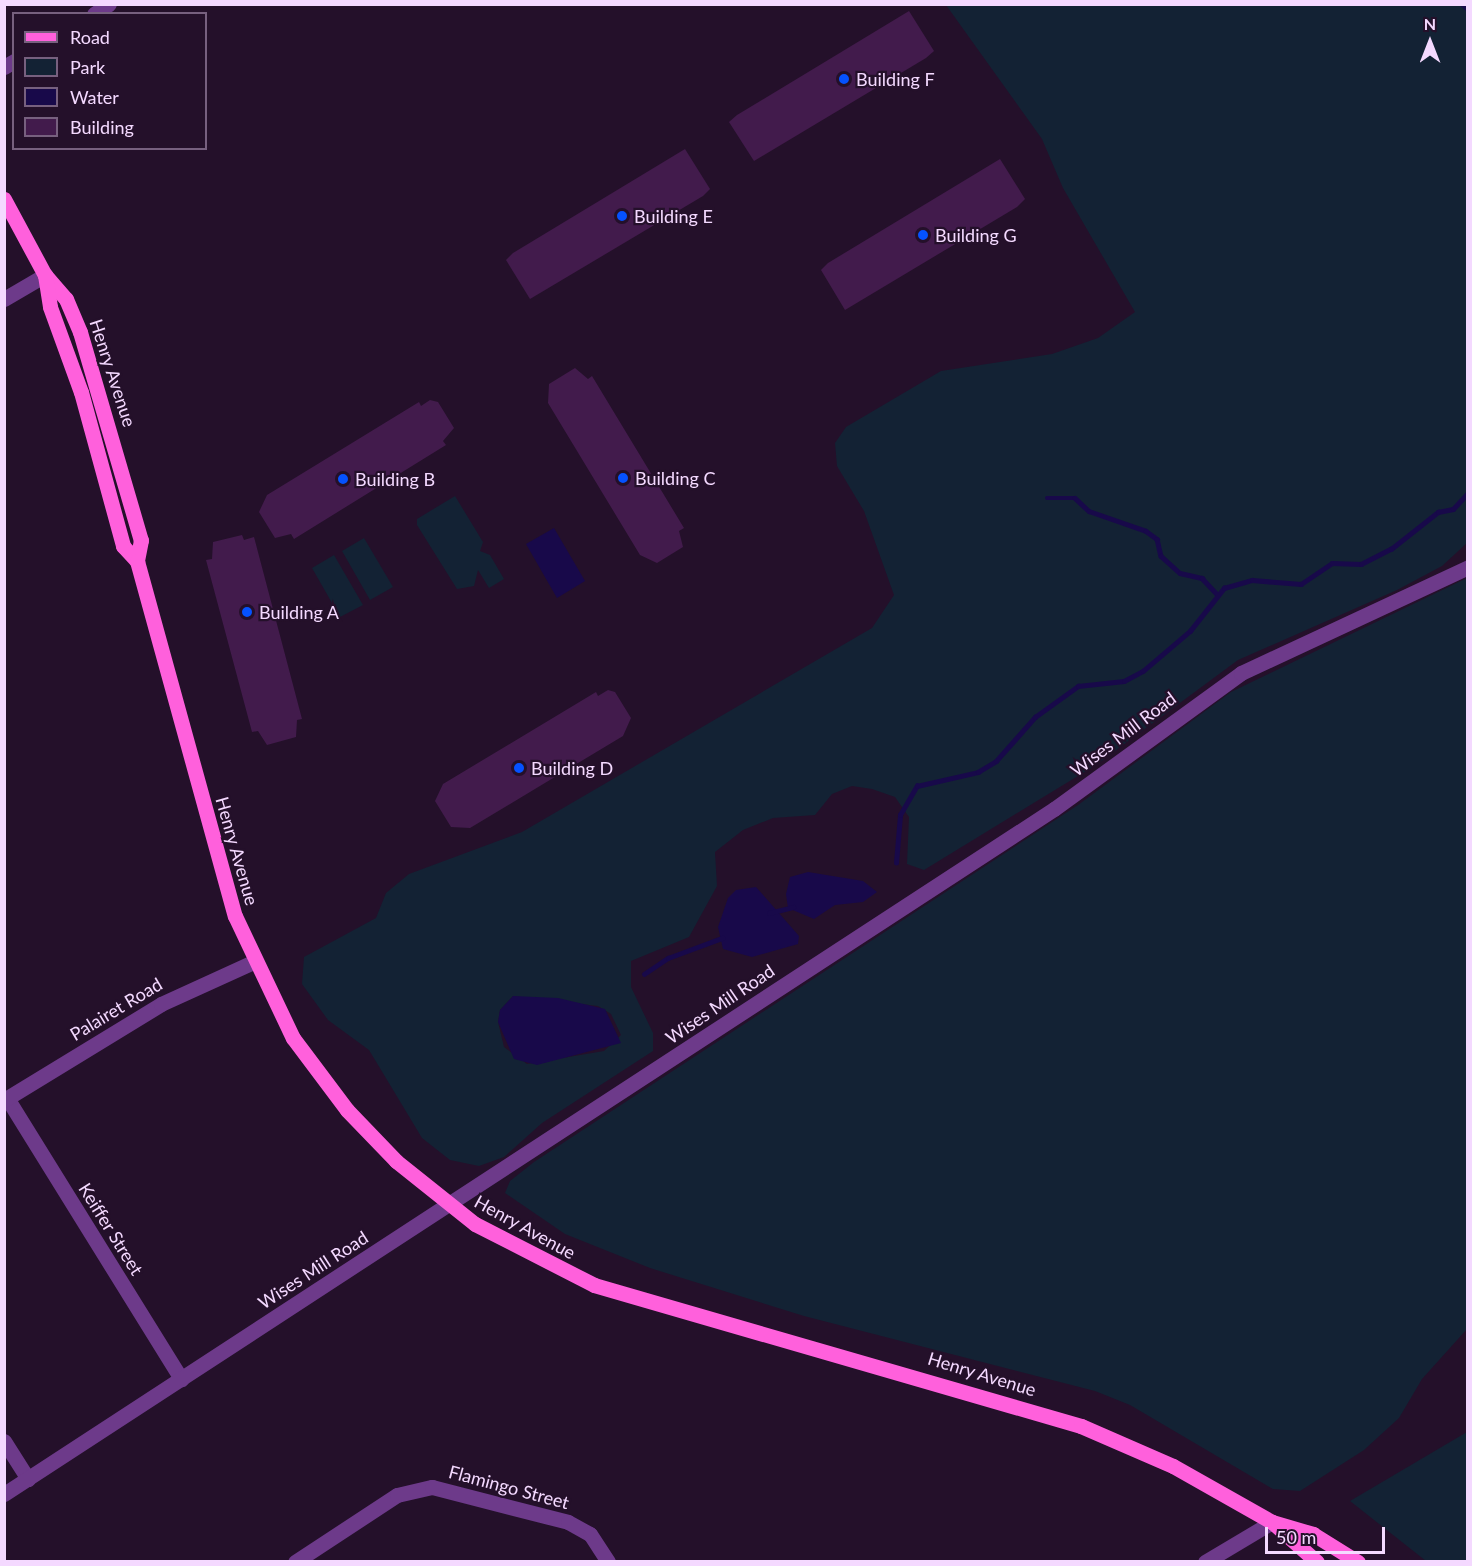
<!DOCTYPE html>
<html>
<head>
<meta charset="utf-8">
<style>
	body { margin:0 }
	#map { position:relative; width:1472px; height:1566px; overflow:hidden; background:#24102a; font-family:Lato,sans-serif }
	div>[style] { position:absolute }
	.green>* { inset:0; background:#132234 }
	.water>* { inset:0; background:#18094a }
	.stream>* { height:4.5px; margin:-2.25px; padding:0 2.25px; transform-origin:2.25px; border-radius:2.25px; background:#18094a }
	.building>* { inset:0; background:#421b4c }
	.minor>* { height:15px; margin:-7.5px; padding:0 7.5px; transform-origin:7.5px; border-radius:7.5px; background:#6d3a8a }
	.major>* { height:15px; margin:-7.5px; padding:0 7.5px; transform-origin:7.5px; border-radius:7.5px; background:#ff60dc }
	.dots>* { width:16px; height:16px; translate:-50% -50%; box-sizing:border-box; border:3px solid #24102a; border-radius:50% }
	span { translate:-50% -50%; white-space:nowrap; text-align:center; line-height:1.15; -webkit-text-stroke:4.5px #24102a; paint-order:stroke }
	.poi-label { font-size:18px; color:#f4d9ff }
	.left { translate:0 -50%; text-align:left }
	.street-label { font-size:18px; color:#f4d9ff }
	.frame { position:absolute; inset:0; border:6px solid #f4d9ff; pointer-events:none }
	.legend { position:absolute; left:12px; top:12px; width:195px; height:138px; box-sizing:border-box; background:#24102a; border:2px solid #77607f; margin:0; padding:8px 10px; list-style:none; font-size:18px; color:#f4d9ff }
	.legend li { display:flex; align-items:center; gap:12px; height:30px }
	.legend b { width:30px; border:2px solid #77607f }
	.north { position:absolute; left:1400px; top:12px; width:60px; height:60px; -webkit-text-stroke:4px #24102a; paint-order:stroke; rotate:0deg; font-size:16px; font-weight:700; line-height:24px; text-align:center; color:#f4d9ff }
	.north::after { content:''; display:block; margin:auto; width:21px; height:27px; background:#f4d9ff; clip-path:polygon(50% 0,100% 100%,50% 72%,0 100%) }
	.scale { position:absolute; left:1265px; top:1527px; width:120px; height:27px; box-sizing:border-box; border:3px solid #f4d9ff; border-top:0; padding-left:8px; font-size:18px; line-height:21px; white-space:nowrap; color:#f4d9ff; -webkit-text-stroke:4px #24102a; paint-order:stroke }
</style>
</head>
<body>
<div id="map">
	<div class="green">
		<i style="clip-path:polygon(evenodd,946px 5px,1467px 5px,1468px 542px,1442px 566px,1397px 590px,1238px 660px,1096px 765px,924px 870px,907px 864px,909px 817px,895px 797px,872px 789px,852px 786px,832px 794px,815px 815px,773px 818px,743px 830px,715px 852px,717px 886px,689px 937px,631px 961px,631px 987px,653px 1033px,653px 1051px,542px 1123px,504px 1157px,479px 1166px,450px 1160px,422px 1138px,369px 1050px,328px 1020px,302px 984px,304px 957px,376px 918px,386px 893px,409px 874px,522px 832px,872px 628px,894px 595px,864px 511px,837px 466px,835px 443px,846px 427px,941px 371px,1052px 354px,1098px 338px,1135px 312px,1063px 188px,1042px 139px,946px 5px,513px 996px,598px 1006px,611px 1014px,621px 1035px,604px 1051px,527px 1064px,504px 1047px,498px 1022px,500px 1010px,513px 996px)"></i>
		<i style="clip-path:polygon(455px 496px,483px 542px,480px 551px,490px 555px,504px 579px,489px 588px,478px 570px,474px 586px,457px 589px,417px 525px,417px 519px)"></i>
		<i style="clip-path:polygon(364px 538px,393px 587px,370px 600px,342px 551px)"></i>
		<i style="clip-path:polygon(334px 555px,363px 605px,340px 617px,312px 568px)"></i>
		<i style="clip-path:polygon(1467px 578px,1467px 1329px,1422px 1379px,1399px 1418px,1364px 1450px,1300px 1491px,1273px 1489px,1130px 1405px,1095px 1391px,804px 1316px,650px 1268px,565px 1234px,505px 1193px,510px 1181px,534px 1162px,1078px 805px,1231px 692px)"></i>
		<i style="clip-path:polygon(1467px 1432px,1467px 1561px,1426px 1561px,1350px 1501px)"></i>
	</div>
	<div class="water">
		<i style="clip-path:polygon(554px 528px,585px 581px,557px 598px,526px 544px)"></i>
		<i style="clip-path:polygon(808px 872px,863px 881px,877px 892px,863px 902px,835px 905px,814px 919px,788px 908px,786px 894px,790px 877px)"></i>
		<i style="clip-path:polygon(756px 887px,799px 936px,798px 944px,752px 957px,723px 949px,718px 927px,728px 898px,736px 890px)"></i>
		<i style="clip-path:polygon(513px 996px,558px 998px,605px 1009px,621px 1043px,537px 1065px,514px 1059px,498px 1022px,500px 1010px)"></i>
	</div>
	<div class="stream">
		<i style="left:1462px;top:4px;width:8px;rotate:40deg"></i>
		<i style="left:1047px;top:498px;width:28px"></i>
		<i style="left:1075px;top:498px;width:19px;rotate:43deg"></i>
		<i style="left:1089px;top:511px;width:60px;rotate:19.3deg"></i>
		<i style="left:1146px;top:531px;width:14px;rotate:36deg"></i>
		<i style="left:1157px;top:539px;width:17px;rotate:77deg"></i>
		<i style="left:1161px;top:556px;width:25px;rotate:42deg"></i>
		<i style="left:1180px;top:573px;width:23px;rotate:13deg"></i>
		<i style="left:1202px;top:578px;width:23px;rotate:47deg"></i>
		<i style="left:896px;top:863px;width:48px;rotate:-85.2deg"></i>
		<i style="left:900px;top:815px;width:34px;rotate:-60deg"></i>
		<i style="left:917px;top:786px;width:63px;rotate:-12.9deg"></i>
		<i style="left:978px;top:772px;width:21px;rotate:-31deg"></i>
		<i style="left:996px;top:761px;width:59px;rotate:-48.4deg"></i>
		<i style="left:1035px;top:717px;width:53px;rotate:-35.8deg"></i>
		<i style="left:1078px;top:686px;width:46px;rotate:-6.2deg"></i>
		<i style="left:1124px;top:681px;width:21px;rotate:-28deg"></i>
		<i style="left:1143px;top:671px;width:62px;rotate:-40.4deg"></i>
		<i style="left:1190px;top:631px;width:55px;rotate:-51.7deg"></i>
		<i style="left:1224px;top:588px;width:29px;rotate:-16deg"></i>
		<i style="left:1252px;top:580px;width:49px;rotate:4.7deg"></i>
		<i style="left:1301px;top:584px;width:37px;rotate:-34deg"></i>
		<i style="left:1332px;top:563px;width:29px;rotate:2deg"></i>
		<i style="left:1361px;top:564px;width:34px;rotate:-27deg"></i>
		<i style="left:1391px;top:549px;width:60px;rotate:-38.2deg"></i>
		<i style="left:1438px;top:512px;width:15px;rotate:-11deg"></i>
		<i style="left:1453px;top:509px;width:22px;rotate:-47deg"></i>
		<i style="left:769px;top:913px;width:25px;rotate:-14deg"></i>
		<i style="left:644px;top:974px;width:29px;rotate:-34deg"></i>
		<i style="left:668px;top:958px;width:58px;rotate:-20.3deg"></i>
	</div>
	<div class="building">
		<i style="clip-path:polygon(909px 11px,934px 51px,926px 58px,754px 161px,729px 122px,737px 115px)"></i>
		<i style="clip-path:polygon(685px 149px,710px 189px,703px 196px,530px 299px,506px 260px,513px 253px)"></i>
		<i style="clip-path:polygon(1000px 159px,1025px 199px,1017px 207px,845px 310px,821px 270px,828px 263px)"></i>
		<i style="clip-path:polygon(575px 368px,588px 379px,592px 376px,684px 528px,679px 531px,683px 547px,657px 563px,640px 555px,548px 403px,549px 384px)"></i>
		<i style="clip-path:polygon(430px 400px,438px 402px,454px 428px,443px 441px,446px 445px,294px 539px,291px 534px,275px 538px,259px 512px,267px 495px,419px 402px,421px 406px)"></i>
		<i style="clip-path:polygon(242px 535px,244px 540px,254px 537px,302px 719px,297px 720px,296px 737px,267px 745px,258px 731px,252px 732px,206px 560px,212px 559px,213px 542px)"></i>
		<i style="clip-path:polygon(608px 690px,615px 692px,631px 718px,623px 736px,470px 828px,451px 827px,435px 801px,443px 784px,596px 692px,598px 696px)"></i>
	</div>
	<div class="minor">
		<i style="left:94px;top:14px;width:18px;rotate:-34deg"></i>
		<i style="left:4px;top:67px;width:12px;rotate:-31deg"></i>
		<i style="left:4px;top:299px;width:48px;rotate:-30.3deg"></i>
		<i style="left:7px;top:1098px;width:331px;rotate:58.2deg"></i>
		<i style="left:4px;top:1100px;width:184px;rotate:-31.4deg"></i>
		<i style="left:161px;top:1004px;width:101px;rotate:-24.5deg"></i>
		<i style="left:4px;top:1441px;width:45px;rotate:57.7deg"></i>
		<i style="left:4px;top:1494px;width:1254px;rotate:-33.12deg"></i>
		<i style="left:1054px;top:809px;width:231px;rotate:-36deg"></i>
		<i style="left:1241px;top:673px;width:251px;rotate:-25deg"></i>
		<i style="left:295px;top:1562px;width:122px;rotate:-33.3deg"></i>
		<i style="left:397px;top:1495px;width:36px;rotate:-13deg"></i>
		<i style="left:432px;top:1487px;width:140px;rotate:14.4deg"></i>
		<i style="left:568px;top:1522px;width:25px;rotate:29deg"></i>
		<i style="left:590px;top:1534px;width:33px;rotate:57deg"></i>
		<i style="left:1205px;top:1562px;width:78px;rotate:-30.8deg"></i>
	</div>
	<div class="major">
		<i style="left:4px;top:199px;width:86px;rotate:61.7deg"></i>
		<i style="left:45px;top:275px;width:32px;rotate:49deg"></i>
		<i style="left:66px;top:299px;width:36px;rotate:67deg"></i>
		<i style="left:80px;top:332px;width:217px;rotate:73.7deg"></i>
		<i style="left:141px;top:540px;width:21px;rotate:101deg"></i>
		<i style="left:45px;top:275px;width:32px;rotate:81deg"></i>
		<i style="left:50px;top:307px;width:90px;rotate:70deg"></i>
		<i style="left:81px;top:392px;width:160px;rotate:74.7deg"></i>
		<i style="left:123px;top:546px;width:21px;rotate:47deg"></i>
		<i style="left:137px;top:561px;width:368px;rotate:74.6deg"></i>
		<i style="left:235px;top:916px;width:135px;rotate:64.6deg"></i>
		<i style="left:293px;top:1038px;width:90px;rotate:53.1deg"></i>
		<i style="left:347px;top:1110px;width:71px;rotate:46.1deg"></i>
		<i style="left:396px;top:1161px;width:101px;rotate:38.6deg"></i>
		<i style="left:475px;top:1224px;width:134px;rotate:27.1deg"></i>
		<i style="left:594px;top:1285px;width:507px;rotate:16.15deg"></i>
		<i style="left:1081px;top:1426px;width:100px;rotate:23.5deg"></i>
		<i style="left:1173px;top:1466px;width:114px;rotate:29.5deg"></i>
		<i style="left:1272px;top:1522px;width:43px;rotate:16.3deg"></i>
		<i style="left:1313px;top:1534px;width:53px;rotate:31.9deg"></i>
		<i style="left:1272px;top:1522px;width:60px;rotate:41.6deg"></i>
	</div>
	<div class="dots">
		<i style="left:844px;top:79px;background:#0552ff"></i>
		<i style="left:622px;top:216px;background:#0552ff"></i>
		<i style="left:923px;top:235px;background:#0552ff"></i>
		<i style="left:623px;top:478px;background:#0552ff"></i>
		<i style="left:343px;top:479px;background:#0552ff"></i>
		<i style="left:247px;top:612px;background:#0552ff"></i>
		<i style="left:519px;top:768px;background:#0552ff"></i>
	</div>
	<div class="poi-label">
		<span class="left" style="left:856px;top:79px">Building F</span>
		<span class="left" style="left:634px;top:216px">Building E</span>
		<span class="left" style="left:935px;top:235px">Building G</span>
		<span class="left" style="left:635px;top:478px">Building C</span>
		<span class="left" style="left:355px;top:479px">Building B</span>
		<span class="left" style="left:259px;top:612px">Building A</span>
		<span class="left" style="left:531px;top:768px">Building D</span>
	</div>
	<div class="street-label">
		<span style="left:113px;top:373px;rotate:72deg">Henry Avenue</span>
		<span style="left:1123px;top:734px;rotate:-37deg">Wises Mill Road</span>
		<span style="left:237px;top:851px;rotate:74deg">Henry Avenue</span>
		<span style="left:720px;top:1004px;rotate:-34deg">Wises Mill Road</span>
		<span style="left:116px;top:1009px;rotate:-31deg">Palairet Road</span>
		<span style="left:525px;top:1227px;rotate:29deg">Henry Avenue</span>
		<span style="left:111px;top:1229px;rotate:58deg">Keiffer Street</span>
		<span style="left:313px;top:1270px;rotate:-33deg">Wises Mill Road</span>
		<span style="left:982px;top:1374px;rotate:17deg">Henry Avenue</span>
		<span style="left:509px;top:1487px;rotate:15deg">Flamingo Street</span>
	</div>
	<div class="frame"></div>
	<ul class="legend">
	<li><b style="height:8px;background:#ff60dc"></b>Road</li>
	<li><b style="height:16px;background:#132234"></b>Park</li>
	<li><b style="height:16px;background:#18094a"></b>Water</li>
	<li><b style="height:16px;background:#421b4c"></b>Building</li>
	</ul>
	<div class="north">N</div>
	<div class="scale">50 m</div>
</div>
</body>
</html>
